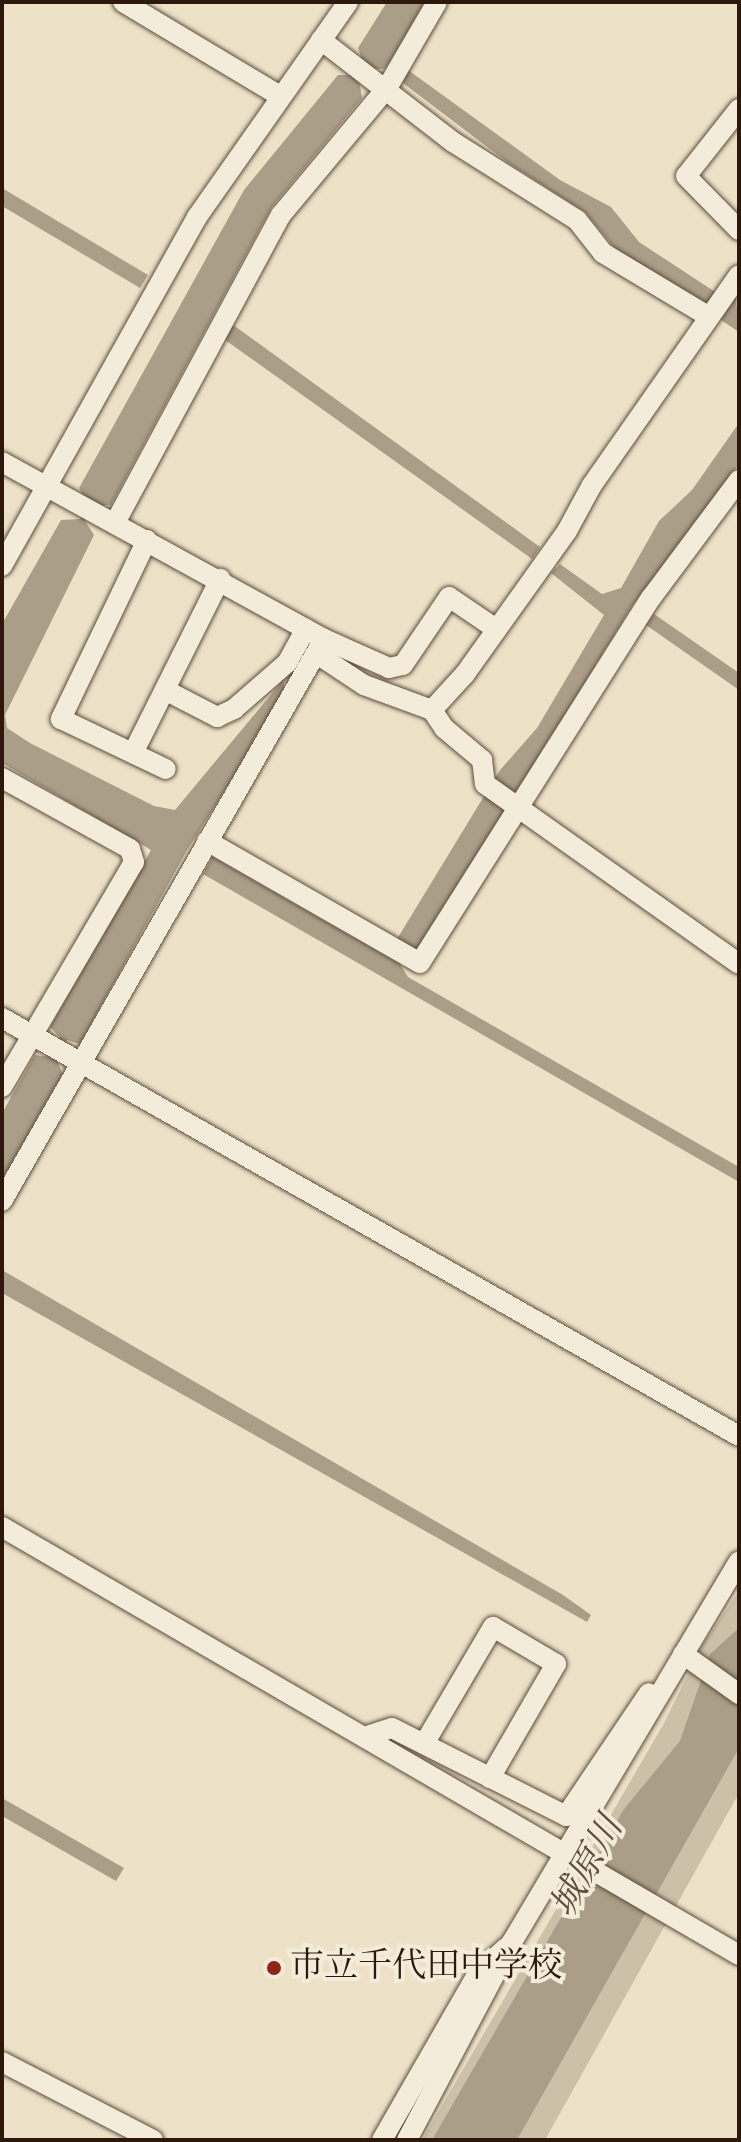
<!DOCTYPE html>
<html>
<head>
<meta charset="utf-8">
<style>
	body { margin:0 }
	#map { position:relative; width:741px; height:2142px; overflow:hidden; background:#ede2c8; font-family:"Sorts Mill Goudy","Noto Serif JP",serif }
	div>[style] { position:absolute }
	.green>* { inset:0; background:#ccc0a8 }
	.water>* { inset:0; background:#ab9e88 }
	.roads { filter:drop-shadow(0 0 2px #5c4b3b) drop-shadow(0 0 2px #5c4b3b) }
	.minor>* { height:20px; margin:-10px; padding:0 10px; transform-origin:10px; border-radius:10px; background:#f3ecdb }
	.dots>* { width:22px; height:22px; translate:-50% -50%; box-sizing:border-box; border:4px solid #f3ecdb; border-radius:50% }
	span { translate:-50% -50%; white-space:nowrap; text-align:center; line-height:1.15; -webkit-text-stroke:8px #f3ecdb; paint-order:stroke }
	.poi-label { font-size:34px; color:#2c190c }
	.left { translate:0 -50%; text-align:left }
	.water-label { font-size:36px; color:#5f4e3e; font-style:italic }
	.frame { position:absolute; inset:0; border:4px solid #2c190c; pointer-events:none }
</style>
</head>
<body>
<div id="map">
	<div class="green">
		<i style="clip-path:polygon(739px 1591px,739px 1638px,683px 1759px,461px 2140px,422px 2140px,663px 1725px,703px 1644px)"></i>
		<i style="clip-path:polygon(739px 1747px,739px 1793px,545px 2140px,495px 2140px)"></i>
	</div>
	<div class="water">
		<i style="clip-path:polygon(387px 2px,425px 2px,389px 63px,384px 69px,369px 69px,359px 80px,362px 98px,271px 208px,111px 505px,94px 506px,85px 521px,94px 535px,5px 715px,7px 728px,30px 743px,154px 806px,175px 810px,283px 680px,285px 694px,186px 852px,80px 1044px,67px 1040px,57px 1061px,63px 1074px,2px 1181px,2px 1113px,35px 1055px,50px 1057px,60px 1037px,50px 1027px,151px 850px,2px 763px,2px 624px,61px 520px,80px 519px,87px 503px,79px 488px,244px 190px,338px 75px,353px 75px,363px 64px,358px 48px)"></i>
		<i style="clip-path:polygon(408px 70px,560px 180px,611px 207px,639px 242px,726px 299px,736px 297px,739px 332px,618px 252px,585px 212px,507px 162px,403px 83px)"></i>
		<i style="clip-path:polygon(2px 188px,148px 275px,140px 288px,2px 206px)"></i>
		<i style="clip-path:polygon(229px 322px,540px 547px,532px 559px,221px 337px)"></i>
		<i style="clip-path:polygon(739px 423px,739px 464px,632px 606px,419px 951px,410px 947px,400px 964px,408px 977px,739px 1167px,739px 1182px,203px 874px,213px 857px,395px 961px,406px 944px,397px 939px,500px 770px,537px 728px,604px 615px,551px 573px,560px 564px,602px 594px,621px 588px,659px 521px,692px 490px)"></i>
		<i style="clip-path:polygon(654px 614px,739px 673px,739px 690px,646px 625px)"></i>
		<i style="clip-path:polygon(2px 1270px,563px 1595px,591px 1615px,587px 1622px,2px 1293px)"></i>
		<i style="clip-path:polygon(739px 1628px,739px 1748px,517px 2140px,432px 2140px,624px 1809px,680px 1741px,710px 1654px)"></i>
		<i style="clip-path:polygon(2px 1798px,124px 1868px,116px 1881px,2px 1816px)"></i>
	</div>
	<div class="roads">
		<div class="minor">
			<i style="left:123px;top:2px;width:183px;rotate:30.9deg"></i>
			<i style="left:321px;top:40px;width:167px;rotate:37.7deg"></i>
			<i style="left:453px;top:142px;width:146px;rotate:32.2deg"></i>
			<i style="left:577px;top:220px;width:42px;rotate:51.8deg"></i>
			<i style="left:603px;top:253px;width:122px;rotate:31deg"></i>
			<i style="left:739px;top:109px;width:85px;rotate:128.3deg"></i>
			<i style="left:686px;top:176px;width:76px;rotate:45.5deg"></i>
			<i style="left:2px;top:462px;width:367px;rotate:28.8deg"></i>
			<i style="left:324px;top:639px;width:71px;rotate:24deg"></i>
			<i style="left:389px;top:668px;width:14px;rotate:-12deg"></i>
			<i style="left:403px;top:665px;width:82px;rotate:-55.9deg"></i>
			<i style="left:449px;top:597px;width:57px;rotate:34.2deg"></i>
			<i style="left:115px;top:523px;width:350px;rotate:-61.7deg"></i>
			<i style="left:281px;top:215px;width:165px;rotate:-50.2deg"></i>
			<i style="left:387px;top:88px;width:99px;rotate:-59.8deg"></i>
			<i style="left:147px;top:540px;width:199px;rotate:115.7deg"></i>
			<i style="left:61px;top:719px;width:116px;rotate:25.5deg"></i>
			<i style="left:2px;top:566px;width:400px;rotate:-60.8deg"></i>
			<i style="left:197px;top:217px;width:263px;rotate:-54.9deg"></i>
			<i style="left:317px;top:654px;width:56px;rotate:33.4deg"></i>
			<i style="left:364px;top:685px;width:72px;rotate:20.2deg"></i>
			<i style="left:432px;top:710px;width:22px;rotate:56deg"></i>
			<i style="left:444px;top:728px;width:50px;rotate:40.1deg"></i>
			<i style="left:482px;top:760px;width:24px;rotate:83deg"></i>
			<i style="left:485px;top:784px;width:311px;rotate:35.3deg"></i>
			<i style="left:165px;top:690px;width:59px;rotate:27.4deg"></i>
			<i style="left:217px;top:717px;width:19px;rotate:-25deg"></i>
			<i style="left:234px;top:709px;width:70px;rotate:-41deg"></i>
			<i style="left:287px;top:663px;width:39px;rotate:-61deg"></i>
			<i style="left:432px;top:710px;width:49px;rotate:-47.5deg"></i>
			<i style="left:465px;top:674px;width:176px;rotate:-54.5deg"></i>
			<i style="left:567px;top:531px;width:52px;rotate:-61.5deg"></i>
			<i style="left:592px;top:485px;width:256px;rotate:-55deg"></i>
			<i style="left:133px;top:753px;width:195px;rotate:-63.4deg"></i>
			<i style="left:2px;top:778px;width:146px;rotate:29deg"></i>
			<i style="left:130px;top:849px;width:14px;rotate:73deg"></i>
			<i style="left:134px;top:862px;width:261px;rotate:120.4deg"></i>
			<i style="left:207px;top:841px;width:245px;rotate:29.8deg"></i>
			<i style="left:420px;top:963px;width:432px;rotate:-57.7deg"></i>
			<i style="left:651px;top:598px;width:147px;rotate:-53.3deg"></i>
			<i style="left:2px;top:1018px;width:847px;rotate:29.56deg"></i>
			<i style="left:2px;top:1201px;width:648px;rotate:-60.19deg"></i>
			<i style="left:2px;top:1527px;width:852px;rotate:30.15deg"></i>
			<i style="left:683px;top:1654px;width:69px;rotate:35.5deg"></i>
			<i style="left:364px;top:1737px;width:29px;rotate:-18deg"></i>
			<i style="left:392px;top:1728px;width:195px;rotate:26.8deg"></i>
			<i style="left:566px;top:1816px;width:148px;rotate:-56deg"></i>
			<i style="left:424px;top:1744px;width:136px;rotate:-59.5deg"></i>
			<i style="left:493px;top:1627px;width:73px;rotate:30.4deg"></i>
			<i style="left:556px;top:1664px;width:132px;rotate:120.1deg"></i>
			<i style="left:2px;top:2062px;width:170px;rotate:27.3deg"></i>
			<i style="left:382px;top:2140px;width:193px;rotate:-60.1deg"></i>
			<i style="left:478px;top:1973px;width:38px;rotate:-42deg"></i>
			<i style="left:407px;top:2140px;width:224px;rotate:-62.1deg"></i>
			<i style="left:512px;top:1942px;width:443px;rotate:-59.2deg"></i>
		</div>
	</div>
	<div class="dots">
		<i style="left:274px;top:1968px;background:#8f2418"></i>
	</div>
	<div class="poi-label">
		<span class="left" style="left:290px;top:1968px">市立千代田中学校</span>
	</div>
	<div class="water-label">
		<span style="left:589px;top:1868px;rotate:-61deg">城原川</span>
	</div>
	<div class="frame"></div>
</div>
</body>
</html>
